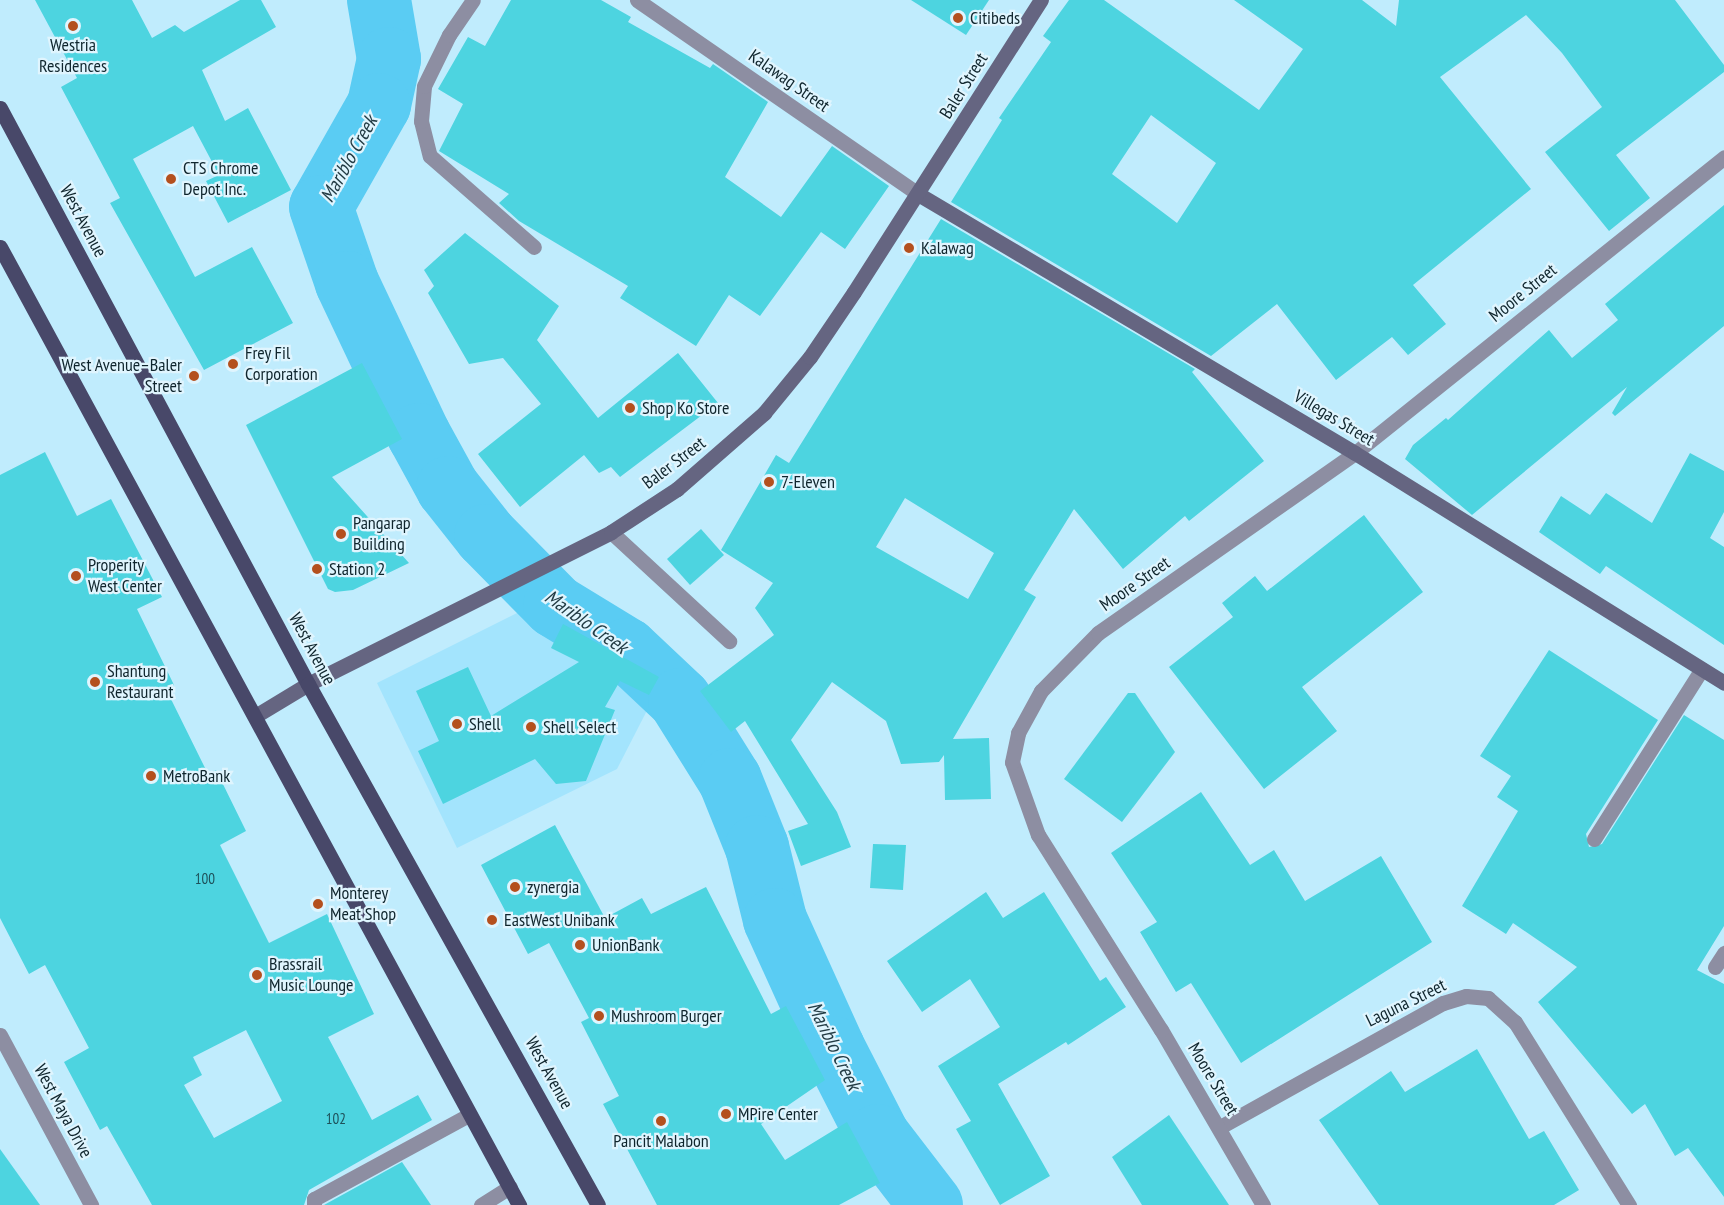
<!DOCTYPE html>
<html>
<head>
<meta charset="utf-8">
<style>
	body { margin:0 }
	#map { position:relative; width:1724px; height:1205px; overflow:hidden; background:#c0ecfd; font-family:"PT Sans Narrow",sans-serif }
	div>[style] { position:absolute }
	.built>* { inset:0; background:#a3e4fd }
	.river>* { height:64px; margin:-32px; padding:0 32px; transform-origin:32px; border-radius:32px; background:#5accf3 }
	.building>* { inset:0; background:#4dd4e0 }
	.lane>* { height:15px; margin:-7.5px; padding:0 7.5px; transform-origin:7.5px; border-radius:7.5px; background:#8d8ea2 }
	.street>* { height:15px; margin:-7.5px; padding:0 7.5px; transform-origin:7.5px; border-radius:7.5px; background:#8d8ea2 }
	.secondary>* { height:15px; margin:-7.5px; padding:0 7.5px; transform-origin:7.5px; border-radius:7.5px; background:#656581 }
	.primary>* { height:15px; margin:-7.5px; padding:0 7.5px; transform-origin:7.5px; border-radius:7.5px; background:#484869 }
	.dots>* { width:16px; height:16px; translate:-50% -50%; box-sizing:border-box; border:3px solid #e0f5fe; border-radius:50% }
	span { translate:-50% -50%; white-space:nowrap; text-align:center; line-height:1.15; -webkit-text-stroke:4.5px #e0f5fe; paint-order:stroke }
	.number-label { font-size:15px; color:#1e515a }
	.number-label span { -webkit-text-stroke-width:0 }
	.poi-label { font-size:18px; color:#0f252d }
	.left { translate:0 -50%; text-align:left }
	.right { translate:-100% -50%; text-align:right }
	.street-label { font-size:18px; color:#0f252d }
	.water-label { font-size:20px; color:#233c45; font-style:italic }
</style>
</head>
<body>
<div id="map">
	<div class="built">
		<i style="clip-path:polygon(535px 604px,616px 648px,658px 689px,617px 769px,457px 848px,377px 683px)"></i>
	</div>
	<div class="river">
		<i style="left:379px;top:0;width:60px;rotate:80.4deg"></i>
		<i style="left:389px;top:59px;width:47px;rotate:102.3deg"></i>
		<i style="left:379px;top:105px;width:117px;rotate:119.6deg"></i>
		<i style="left:321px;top:207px;width:80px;rotate:71.1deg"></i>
		<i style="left:347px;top:283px;width:168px;rotate:64.7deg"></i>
		<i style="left:419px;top:435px;width:60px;rotate:61.3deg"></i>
		<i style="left:448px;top:488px;width:61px;rotate:51.6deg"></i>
		<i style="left:486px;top:536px;width:98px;rotate:45.4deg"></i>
		<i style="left:555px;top:606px;width:84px;rotate:31.4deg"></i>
		<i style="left:627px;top:650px;width:73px;rotate:43.3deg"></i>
		<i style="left:680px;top:700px;width:94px;rotate:58deg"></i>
		<i style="left:730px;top:780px;width:72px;rotate:68.1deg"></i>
		<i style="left:757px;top:847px;width:75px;rotate:76.1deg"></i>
		<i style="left:775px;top:920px;width:141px;rotate:65.6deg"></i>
		<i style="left:833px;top:1048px;width:99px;rotate:62.9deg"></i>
		<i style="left:878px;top:1136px;width:87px;rotate:52.5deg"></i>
	</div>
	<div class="building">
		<i style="clip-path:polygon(35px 0,132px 0,152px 38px,175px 25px,184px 32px,240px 0,261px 0,276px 27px,202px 70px,225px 121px,248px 108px,291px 190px,228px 223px,206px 181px,219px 175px,193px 126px,133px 159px,195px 277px,252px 247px,293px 323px,204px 370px,110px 203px,120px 198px,61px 87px,77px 78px)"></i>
		<i style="clip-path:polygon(511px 0,601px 0,631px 17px,628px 22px,710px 68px,713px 64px,768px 102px,725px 177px,781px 217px,832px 146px,889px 186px,845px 249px,821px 232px,760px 316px,729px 295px,696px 346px,620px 298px,628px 286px,519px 221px,499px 203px,509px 194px,439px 151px,463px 104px,438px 89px,468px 37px,485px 46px)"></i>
		<i style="clip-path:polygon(911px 0,989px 0,966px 35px)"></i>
		<i style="clip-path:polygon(evenodd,1069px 0,1104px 0,1259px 110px,1303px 49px,1234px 0,1362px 0,1396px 26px,1399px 0,1675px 0,1724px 65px,1724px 72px,1616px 155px,1650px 198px,1609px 231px,1545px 152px,1602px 107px,1562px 53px,1526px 15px,1440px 77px,1531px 189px,1413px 285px,1446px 324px,1408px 355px,1392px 337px,1336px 380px,1277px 304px,1211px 356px,951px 202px,1002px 120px,999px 118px,1051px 42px,1043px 36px,1069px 0,1151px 115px,1216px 163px,1177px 223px,1112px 174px,1151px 115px)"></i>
		<i style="clip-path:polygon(1724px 205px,1724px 326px,1615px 416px,1612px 413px,1627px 387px,1472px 515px,1405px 459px,1413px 445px,1446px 418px,1448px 420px,1549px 330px,1572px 358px,1618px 320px,1605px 304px)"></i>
		<i style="clip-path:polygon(evenodd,941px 219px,1195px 369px,1192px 372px,1264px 461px,1189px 521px,1185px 516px,1123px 569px,1074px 509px,1024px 590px,1036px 597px,953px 739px,989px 738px,991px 799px,945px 800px,944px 755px,939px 762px,901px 764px,886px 721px,832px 682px,791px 740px,837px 812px,851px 847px,801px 866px,788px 831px,808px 824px,745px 721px,731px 732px,700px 691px,774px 635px,755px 608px,773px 583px,721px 550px,776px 455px,789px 463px,941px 219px,905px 498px,994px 553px,968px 599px,876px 547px,905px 498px)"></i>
		<i style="clip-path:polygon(465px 233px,559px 306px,537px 340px,598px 418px,678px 353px,718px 403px,620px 477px,611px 467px,599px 473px,584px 455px,520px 507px,478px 454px,541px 404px,503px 358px,469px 364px,428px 293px,434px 286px,424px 270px)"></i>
		<i style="clip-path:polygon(362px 363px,402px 439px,332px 477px,409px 563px,353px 590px,335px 592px,328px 589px,246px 425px)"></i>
		<i style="clip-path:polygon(evenodd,45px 452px,77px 516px,111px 499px,162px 597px,137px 609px,174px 685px,166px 689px,208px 774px,216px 770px,246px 831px,220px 845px,269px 943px,327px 914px,374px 1014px,328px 1037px,372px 1120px,418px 1095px,432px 1120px,309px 1190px,304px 1205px,152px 1205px,107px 1126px,100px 1130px,64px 1062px,89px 1048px,45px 965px,29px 974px,0 918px,0 475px,45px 452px,246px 1030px,282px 1101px,214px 1138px,184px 1085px,202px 1075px,193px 1057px,246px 1030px)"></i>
		<i style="clip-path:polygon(1690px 453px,1724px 471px,1724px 512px,1710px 538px,1724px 547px,1724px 645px,1606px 566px,1600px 574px,1539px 532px,1561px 496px,1590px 515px,1606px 493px,1652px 523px)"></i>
		<i style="clip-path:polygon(1364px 515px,1423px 592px,1302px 687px,1337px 731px,1264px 789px,1169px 667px,1233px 617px,1222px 603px,1255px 576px,1267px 591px)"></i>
		<i style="clip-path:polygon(701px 529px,724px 555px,690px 585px,667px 559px)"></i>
		<i style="clip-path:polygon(563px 624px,659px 677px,649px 695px,620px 681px,605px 707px,615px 710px,586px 781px,556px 784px,535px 759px,443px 804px,418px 751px,439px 741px,416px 691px,468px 667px,491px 716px,579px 662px,551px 648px)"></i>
		<i style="clip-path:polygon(1549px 650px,1658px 720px,1586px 834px,1589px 847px,1602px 844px,1684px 715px,1724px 740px,1724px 926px,1697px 970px,1724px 984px,1724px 1197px,1688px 1148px,1675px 1156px,1645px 1104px,1632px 1114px,1538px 1002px,1577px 967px,1513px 923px,1506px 934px,1462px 906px,1518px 811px,1497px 797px,1511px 776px,1480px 756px)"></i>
		<i style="clip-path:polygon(1128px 693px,1135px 693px,1175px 752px,1122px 822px,1064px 779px)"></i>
		<i style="clip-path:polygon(1201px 792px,1250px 865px,1274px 850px,1305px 901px,1381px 856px,1432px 942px,1241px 1063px,1191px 983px,1176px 992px,1140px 932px,1157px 922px,1111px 853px)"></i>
		<i style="clip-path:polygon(555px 825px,605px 918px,642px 898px,651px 914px,706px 887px,771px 1014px,786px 1006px,825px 1080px,761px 1124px,785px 1160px,847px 1122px,880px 1183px,839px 1205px,657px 1205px,603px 1104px,619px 1096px,581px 1022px,589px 1018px,549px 943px,528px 954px,481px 865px)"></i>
		<i style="clip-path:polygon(873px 844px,906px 845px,903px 890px,870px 888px)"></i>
		<i style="clip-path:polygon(986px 892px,1003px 918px,1044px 892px,1100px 981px,1106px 977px,1126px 1007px,1068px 1045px,1066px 1042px,998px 1084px,1050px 1176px,1000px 1205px,956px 1129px,971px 1121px,938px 1066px,1000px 1027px,970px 979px,922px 1012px,887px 961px)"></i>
		<i style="clip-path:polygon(1477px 1049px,1529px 1139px,1544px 1131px,1579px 1190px,1554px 1205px,1379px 1205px,1319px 1120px,1391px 1071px,1405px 1092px)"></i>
		<i style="clip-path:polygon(1169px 1115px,1229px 1205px,1142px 1205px,1112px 1157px)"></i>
		<i style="clip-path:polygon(0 1149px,40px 1205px,0 1205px)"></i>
		<i style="clip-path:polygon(402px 1162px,431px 1205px,324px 1205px)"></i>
	</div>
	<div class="lane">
		<i style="left:421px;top:121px;width:36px;rotate:76deg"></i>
		<i style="left:430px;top:156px;width:138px;rotate:41.2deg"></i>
		<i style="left:611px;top:532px;width:161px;rotate:42.7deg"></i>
		<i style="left:1594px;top:839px;width:201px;rotate:-57.6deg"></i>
		<i style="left:1715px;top:967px;width:17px;rotate:-57deg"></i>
		<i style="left:314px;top:1205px;width:6px;rotate:-90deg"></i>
		<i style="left:314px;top:1199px;width:176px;rotate:-28.5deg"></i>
		<i style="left:481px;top:1205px;width:34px;rotate:-32deg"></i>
	</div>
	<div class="street">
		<i style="left:637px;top:0;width:341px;rotate:34.6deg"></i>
		<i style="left:421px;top:121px;width:35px;rotate:-85deg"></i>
		<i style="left:424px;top:86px;width:57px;rotate:-63.9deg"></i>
		<i style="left:449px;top:35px;width:42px;rotate:-55.6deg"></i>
		<i style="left:0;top:1035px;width:193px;rotate:61.8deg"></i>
		<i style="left:1220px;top:1127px;width:255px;rotate:-29.1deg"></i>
		<i style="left:1443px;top:1003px;width:24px;rotate:-17deg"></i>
		<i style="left:1466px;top:996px;width:22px;rotate:5deg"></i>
		<i style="left:1488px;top:998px;width:36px;rotate:42deg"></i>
		<i style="left:1515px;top:1022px;width:216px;rotate:58.1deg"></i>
		<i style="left:1263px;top:1205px;width:203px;rotate:-120.2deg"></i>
		<i style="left:1161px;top:1030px;width:231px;rotate:-122.2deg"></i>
		<i style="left:1038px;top:835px;width:77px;rotate:-109.6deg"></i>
		<i style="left:1012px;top:762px;width:30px;rotate:-78deg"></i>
		<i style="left:1018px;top:733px;width:48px;rotate:-61.3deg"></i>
		<i style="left:1041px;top:691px;width:81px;rotate:-45.5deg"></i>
		<i style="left:1098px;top:633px;width:314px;rotate:-35deg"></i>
		<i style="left:1355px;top:453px;width:473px;rotate:-38.7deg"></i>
	</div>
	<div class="secondary">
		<i style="left:918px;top:194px;width:508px;rotate:30.65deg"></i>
		<i style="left:1355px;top:453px;width:435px;rotate:31.9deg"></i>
		<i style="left:255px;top:716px;width:62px;rotate:-31.1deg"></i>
		<i style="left:308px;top:684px;width:339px;rotate:-26.6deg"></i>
		<i style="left:611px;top:532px;width:79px;rotate:-33.1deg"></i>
		<i style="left:677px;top:489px;width:116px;rotate:-41.1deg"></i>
		<i style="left:764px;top:413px;width:72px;rotate:-50.6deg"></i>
		<i style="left:810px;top:357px;width:78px;rotate:-55.9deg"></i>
		<i style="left:854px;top:292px;width:347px;rotate:-57.4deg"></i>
	</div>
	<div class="primary">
		<i style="left:0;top:108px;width:653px;rotate:61.87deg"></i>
		<i style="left:308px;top:684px;width:596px;rotate:60.9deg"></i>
		<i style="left:0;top:247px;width:1090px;rotate:61.55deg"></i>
	</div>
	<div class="dots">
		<i style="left:958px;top:18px;background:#b4501e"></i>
		<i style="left:73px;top:26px;background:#b4501e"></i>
		<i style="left:171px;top:179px;background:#b4501e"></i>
		<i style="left:909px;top:248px;background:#b4501e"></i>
		<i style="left:233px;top:364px;background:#b4501e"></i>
		<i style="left:194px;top:376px;background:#b4501e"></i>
		<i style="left:630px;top:408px;background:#b4501e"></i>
		<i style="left:769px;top:482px;background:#b4501e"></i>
		<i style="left:341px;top:534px;background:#b4501e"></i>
		<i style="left:317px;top:569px;background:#b4501e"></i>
		<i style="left:76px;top:576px;background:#b4501e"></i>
		<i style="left:95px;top:682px;background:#b4501e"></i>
		<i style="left:457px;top:724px;background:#b4501e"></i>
		<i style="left:531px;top:727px;background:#b4501e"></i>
		<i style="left:151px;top:776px;background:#b4501e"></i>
		<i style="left:515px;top:887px;background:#b4501e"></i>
		<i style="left:318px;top:904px;background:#b4501e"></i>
		<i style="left:492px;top:920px;background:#b4501e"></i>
		<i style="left:580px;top:945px;background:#b4501e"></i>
		<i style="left:257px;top:975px;background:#b4501e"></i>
		<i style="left:599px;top:1016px;background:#b4501e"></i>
		<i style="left:726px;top:1114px;background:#b4501e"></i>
		<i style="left:661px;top:1121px;background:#b4501e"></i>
	</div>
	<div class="number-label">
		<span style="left:205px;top:879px">100</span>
		<span style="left:336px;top:1119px">102</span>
	</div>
	<div class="poi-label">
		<span class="left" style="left:970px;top:18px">Citibeds</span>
		<span style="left:73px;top:56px">Westria<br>Residences</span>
		<span class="left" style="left:183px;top:179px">CTS Chrome<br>Depot Inc.</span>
		<span class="left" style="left:921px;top:248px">Kalawag</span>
		<span class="left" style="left:245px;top:364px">Frey Fil<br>Corporation</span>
		<span class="right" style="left:182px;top:376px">West Avenue–Baler<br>Street</span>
		<span class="left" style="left:642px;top:408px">Shop Ko Store</span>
		<span class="left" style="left:781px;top:482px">7-Eleven</span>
		<span class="left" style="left:353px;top:534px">Pangarap<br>Building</span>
		<span class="left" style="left:88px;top:576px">Properity<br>West Center</span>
		<span class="left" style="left:329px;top:569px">Station 2</span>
		<span class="left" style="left:107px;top:682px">Shantung<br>Restaurant</span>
		<span class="left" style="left:469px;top:724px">Shell</span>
		<span class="left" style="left:543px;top:727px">Shell Select</span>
		<span class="left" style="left:163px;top:776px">MetroBank</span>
		<span class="left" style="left:527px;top:887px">zynergia</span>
		<span class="left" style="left:330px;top:904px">Monterey<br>Meat Shop</span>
		<span class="left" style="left:504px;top:920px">EastWest Unibank</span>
		<span class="left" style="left:592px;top:945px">UnionBank</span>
		<span class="left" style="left:269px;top:975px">Brassrail<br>Music Lounge</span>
		<span class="left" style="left:611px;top:1016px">Mushroom Burger</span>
		<span class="left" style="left:738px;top:1114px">MPire Center</span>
		<span style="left:661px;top:1141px">Pancit Malabon</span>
	</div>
	<div class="street-label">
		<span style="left:789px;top:81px;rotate:35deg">Kalawag Street</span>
		<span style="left:964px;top:86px;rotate:-58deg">Baler Street</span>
		<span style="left:83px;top:221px;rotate:62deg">West Avenue</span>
		<span style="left:1523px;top:293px;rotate:-39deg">Moore Street</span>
		<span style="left:1334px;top:418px;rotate:31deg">Villegas Street</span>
		<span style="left:674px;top:463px;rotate:-37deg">Baler Street</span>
		<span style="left:1135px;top:584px;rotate:-35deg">Moore Street</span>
		<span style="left:312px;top:649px;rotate:62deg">West Avenue</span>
		<span style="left:1406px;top:1003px;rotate:-26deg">Laguna Street</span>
		<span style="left:549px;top:1073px;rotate:61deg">West Avenue</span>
		<span style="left:1213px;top:1079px;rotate:59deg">Moore Street</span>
		<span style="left:63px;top:1111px;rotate:62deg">West Maya Drive</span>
	</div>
	<div class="water-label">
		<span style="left:349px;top:159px;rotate:-61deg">Mariblo Creek</span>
		<span style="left:586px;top:622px;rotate:35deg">Mariblo Creek</span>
		<span style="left:834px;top:1046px;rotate:64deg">Mariblo Creek</span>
	</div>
</div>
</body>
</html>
